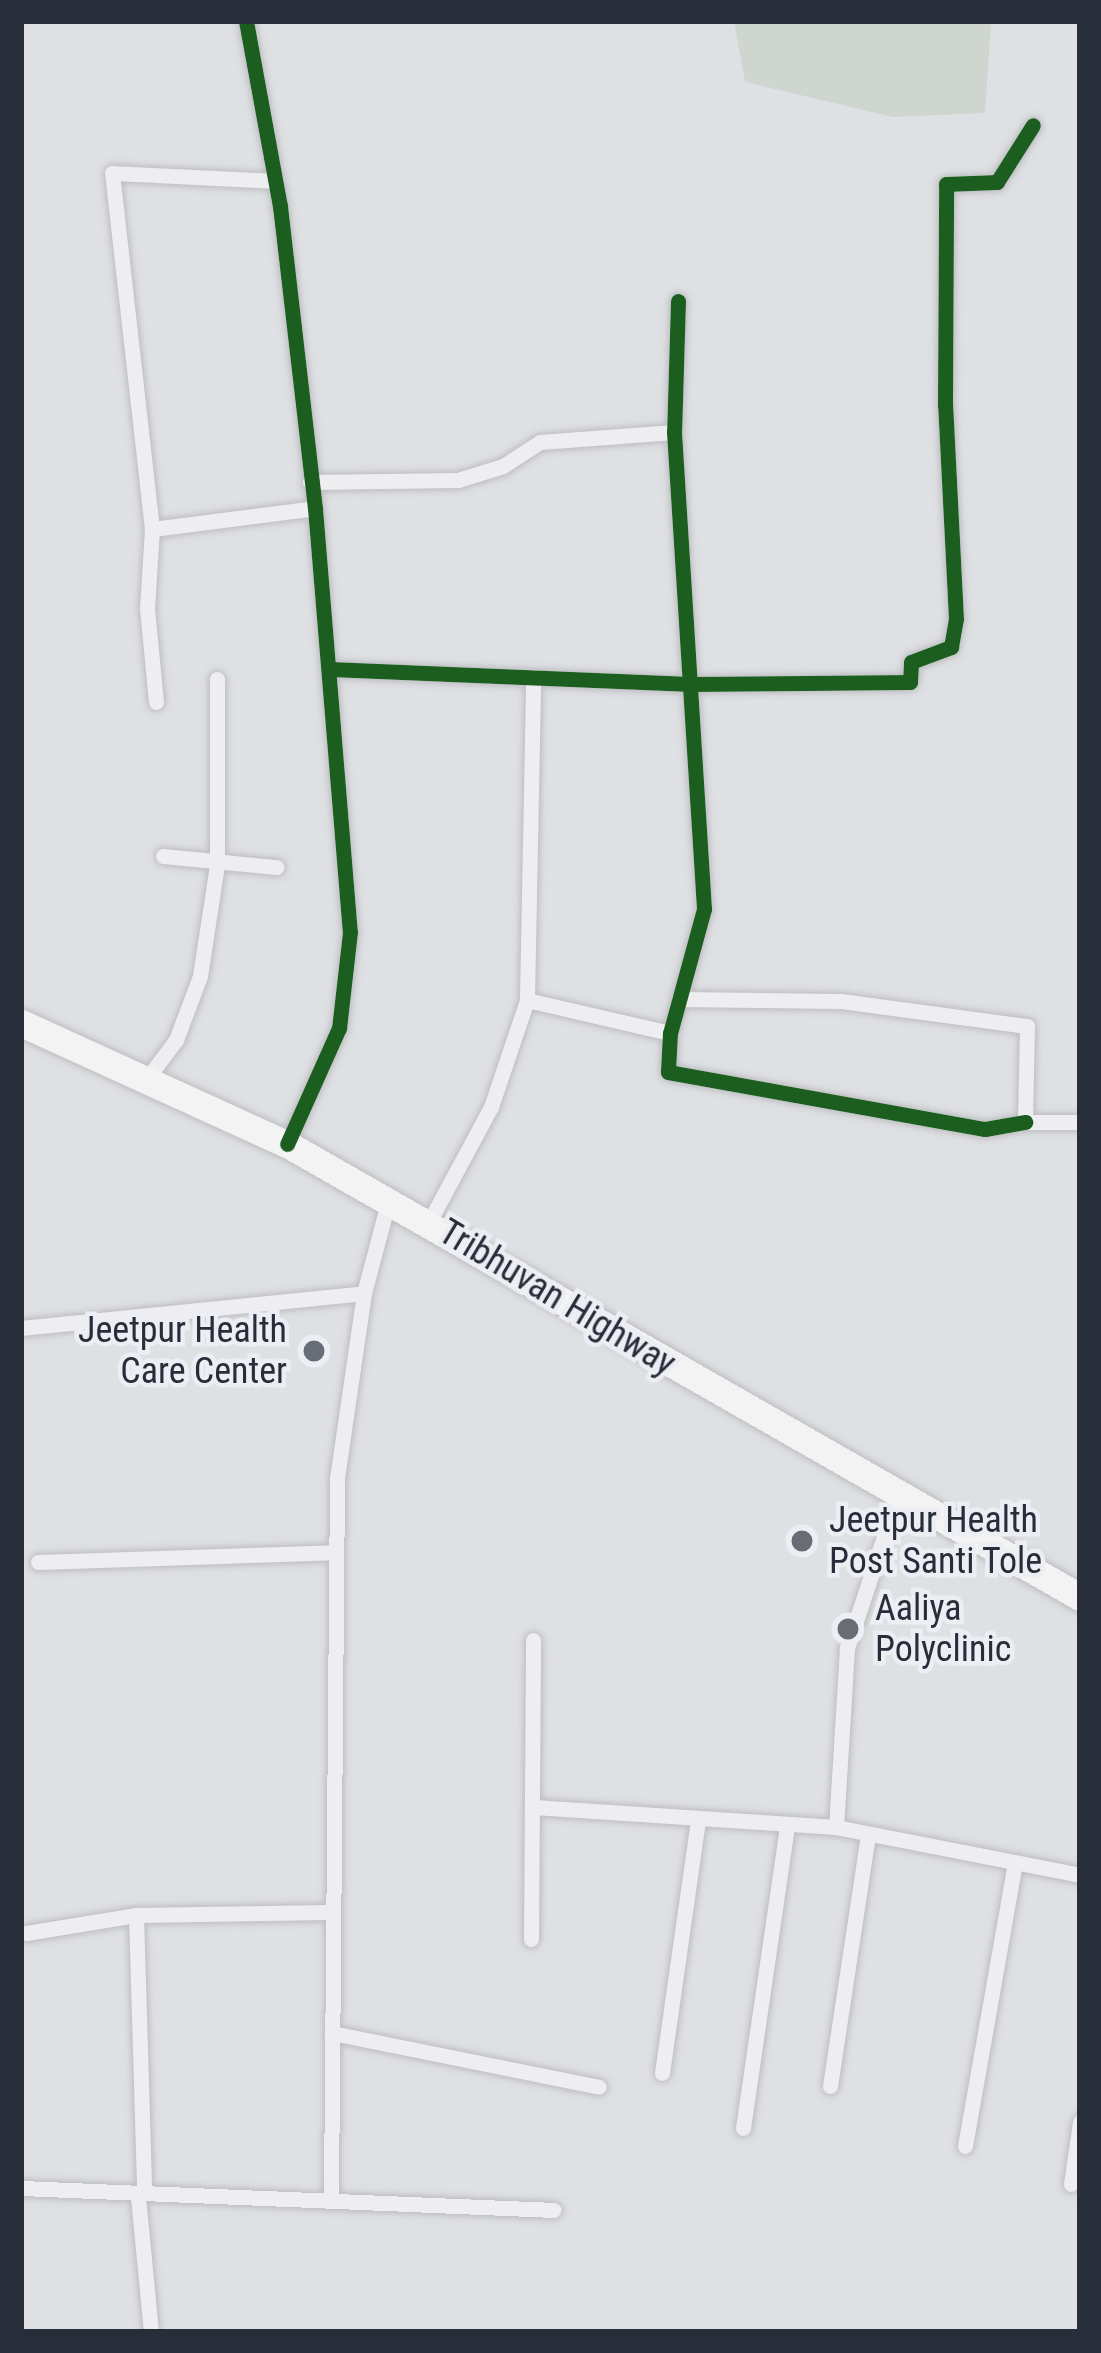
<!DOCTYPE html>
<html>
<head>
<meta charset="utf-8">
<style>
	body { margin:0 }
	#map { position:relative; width:1101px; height:2353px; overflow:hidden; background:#dfe0e3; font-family:"Roboto Condensed",sans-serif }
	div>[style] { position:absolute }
	.green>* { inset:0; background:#ced6cf }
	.roads { filter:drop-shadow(0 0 3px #bdbec1) drop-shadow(0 0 3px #bdbec1) }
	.street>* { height:15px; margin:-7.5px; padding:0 7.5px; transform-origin:7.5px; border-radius:7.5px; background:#eeeef0 }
	.highway>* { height:27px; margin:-13.5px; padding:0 13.5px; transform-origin:13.5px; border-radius:13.5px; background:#f3f3f4 }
	.cycleway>* { height:15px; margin:-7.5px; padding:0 7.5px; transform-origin:7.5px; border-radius:7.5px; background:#1b5e20 }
	.dots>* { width:33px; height:33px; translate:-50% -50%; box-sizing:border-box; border:6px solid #eceef3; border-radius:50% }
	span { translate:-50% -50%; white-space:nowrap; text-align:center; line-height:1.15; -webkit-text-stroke:9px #eceef3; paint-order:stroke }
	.street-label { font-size:36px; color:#282d3a }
	.poi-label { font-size:36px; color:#282d3a }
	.right { translate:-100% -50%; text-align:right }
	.left { translate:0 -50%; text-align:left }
	.frame { position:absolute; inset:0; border:24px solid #282d3a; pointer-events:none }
</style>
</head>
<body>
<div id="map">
	<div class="green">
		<i style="clip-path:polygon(734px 21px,991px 21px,985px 113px,893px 117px,745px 82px)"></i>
	</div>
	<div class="roads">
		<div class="street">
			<i style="left:246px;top:21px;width:188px;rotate:79.6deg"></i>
			<i style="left:280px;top:206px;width:304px;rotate:83.4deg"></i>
			<i style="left:315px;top:508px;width:425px;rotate:85.3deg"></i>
			<i style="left:350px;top:932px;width:97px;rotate:96.5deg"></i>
			<i style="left:339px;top:1028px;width:127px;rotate:114.1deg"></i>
			<i style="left:678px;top:301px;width:131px;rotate:91.7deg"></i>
			<i style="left:674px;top:432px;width:478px;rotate:86.4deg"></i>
			<i style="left:704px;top:909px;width:129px;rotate:105.3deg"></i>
			<i style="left:670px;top:1033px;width:39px;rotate:93deg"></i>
			<i style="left:668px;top:1072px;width:322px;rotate:10.2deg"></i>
			<i style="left:985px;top:1129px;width:41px;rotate:-9.9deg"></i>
			<i style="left:310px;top:482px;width:148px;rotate:-0.8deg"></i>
			<i style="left:458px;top:480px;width:47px;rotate:-17.3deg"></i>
			<i style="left:503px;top:466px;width:44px;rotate:-33deg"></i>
			<i style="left:540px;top:442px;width:134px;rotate:-4.3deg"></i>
			<i style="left:152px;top:529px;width:164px;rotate:-7.3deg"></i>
			<i style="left:330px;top:669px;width:361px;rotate:2.4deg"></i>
			<i style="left:691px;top:684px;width:219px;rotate:-0.5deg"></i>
			<i style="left:910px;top:682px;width:20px;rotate:-87deg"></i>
			<i style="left:911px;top:662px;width:43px;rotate:-20.6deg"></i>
			<i style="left:951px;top:647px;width:28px;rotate:-80deg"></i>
			<i style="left:956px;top:619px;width:214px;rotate:-92.9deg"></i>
			<i style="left:945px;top:405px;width:221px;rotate:-89.7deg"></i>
			<i style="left:946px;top:184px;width:51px;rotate:-2.2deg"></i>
			<i style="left:997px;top:182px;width:67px;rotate:-57.7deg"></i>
			<i style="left:156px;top:702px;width:94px;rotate:-95.5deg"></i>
			<i style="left:147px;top:608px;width:79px;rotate:-86.4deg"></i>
			<i style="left:152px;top:529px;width:358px;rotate:-96.4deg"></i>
			<i style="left:112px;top:173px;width:163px;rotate:2.8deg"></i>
			<i style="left:163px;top:856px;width:114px;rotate:5.6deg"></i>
			<i style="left:679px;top:999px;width:162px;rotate:0.7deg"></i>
			<i style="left:841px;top:1001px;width:188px;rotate:7.7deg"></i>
			<i style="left:1027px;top:1026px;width:96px;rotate:91.2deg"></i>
			<i style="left:1025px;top:1122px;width:55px"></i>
			<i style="left:527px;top:1000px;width:147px;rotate:13deg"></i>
			<i style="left:148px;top:1077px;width:46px;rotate:-52.9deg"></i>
			<i style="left:176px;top:1040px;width:68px;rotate:-69.4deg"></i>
			<i style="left:200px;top:976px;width:112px;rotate:-81.3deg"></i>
			<i style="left:217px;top:865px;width:186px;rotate:-90deg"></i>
			<i style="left:429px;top:1222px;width:131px;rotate:-61.7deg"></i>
			<i style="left:491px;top:1107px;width:113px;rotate:-71.4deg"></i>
			<i style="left:527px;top:1000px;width:323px;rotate:-88.9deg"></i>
			<i style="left:21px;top:1328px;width:345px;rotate:-5.8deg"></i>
			<i style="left:897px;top:1497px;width:159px;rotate:108.3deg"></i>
			<i style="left:847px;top:1648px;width:179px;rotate:93.5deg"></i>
			<i style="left:836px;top:1827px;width:249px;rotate:11.1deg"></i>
			<i style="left:38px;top:1562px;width:296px;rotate:-1.9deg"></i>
			<i style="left:534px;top:1807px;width:303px;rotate:3.8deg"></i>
			<i style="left:136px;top:1915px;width:272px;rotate:88.3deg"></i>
			<i style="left:144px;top:2187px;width:12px;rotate:121deg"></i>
			<i style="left:138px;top:2197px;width:136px;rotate:84.5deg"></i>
			<i style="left:26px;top:1933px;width:111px;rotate:-9.3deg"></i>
			<i style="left:136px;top:1915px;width:193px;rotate:-0.9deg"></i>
			<i style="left:531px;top:1939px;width:299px;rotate:-89.6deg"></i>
			<i style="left:332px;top:2033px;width:272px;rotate:11.4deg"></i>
			<i style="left:662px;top:2073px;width:255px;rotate:-81.9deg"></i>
			<i style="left:830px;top:2086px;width:253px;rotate:-81.4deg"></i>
			<i style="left:743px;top:2128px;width:303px;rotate:-81.7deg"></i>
			<i style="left:965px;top:2146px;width:288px;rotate:-80deg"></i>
			<i style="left:1071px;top:2184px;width:63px;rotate:-81.7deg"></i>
			<i style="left:21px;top:2188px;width:533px;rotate:2.36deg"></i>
			<i style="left:331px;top:2195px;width:717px;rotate:-89.52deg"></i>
			<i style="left:337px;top:1478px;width:187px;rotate:-81.7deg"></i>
			<i style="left:364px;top:1293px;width:97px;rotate:-75.1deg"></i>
		</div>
		<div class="highway">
			<i style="left:21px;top:1023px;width:292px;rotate:24.5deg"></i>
			<i style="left:287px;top:1144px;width:913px;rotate:29.74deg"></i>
		</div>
	</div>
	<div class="cycleway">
		<i style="left:246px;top:21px;width:188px;rotate:79.6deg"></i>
		<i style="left:280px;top:206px;width:304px;rotate:83.4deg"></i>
		<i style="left:315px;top:508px;width:425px;rotate:85.3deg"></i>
		<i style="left:350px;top:932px;width:97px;rotate:96.5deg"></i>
		<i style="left:339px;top:1028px;width:127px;rotate:114.1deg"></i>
		<i style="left:678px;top:301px;width:131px;rotate:91.7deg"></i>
		<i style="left:674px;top:432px;width:478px;rotate:86.4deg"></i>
		<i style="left:704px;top:909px;width:129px;rotate:105.3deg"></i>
		<i style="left:670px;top:1033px;width:39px;rotate:93deg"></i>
		<i style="left:668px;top:1072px;width:322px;rotate:10.2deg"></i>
		<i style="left:985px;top:1129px;width:41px;rotate:-9.9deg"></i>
		<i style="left:330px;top:669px;width:361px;rotate:2.4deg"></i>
		<i style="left:691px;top:684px;width:219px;rotate:-0.5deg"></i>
		<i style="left:910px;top:682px;width:20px;rotate:-87deg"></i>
		<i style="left:911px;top:662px;width:43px;rotate:-20.6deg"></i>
		<i style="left:951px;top:647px;width:28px;rotate:-80deg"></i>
		<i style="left:956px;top:619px;width:214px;rotate:-92.9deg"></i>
		<i style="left:945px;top:405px;width:221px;rotate:-89.7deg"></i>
		<i style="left:946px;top:184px;width:51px;rotate:-2.2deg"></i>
		<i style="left:997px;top:182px;width:67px;rotate:-57.7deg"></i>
	</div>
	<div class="dots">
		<i style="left:314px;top:1351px;background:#686c75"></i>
		<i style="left:802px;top:1541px;background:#686c75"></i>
		<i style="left:848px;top:1629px;background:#686c75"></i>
	</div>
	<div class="street-label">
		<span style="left:557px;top:1298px;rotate:31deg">Tribhuvan Highway</span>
	</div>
	<div class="poi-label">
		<span class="right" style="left:287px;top:1351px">Jeetpur Health<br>Care Center</span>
		<span class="left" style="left:829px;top:1541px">Jeetpur Health<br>Post Santi Tole</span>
		<span class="left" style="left:875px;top:1629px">Aaliya<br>Polyclinic</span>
	</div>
	<div class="frame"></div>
</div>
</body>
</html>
